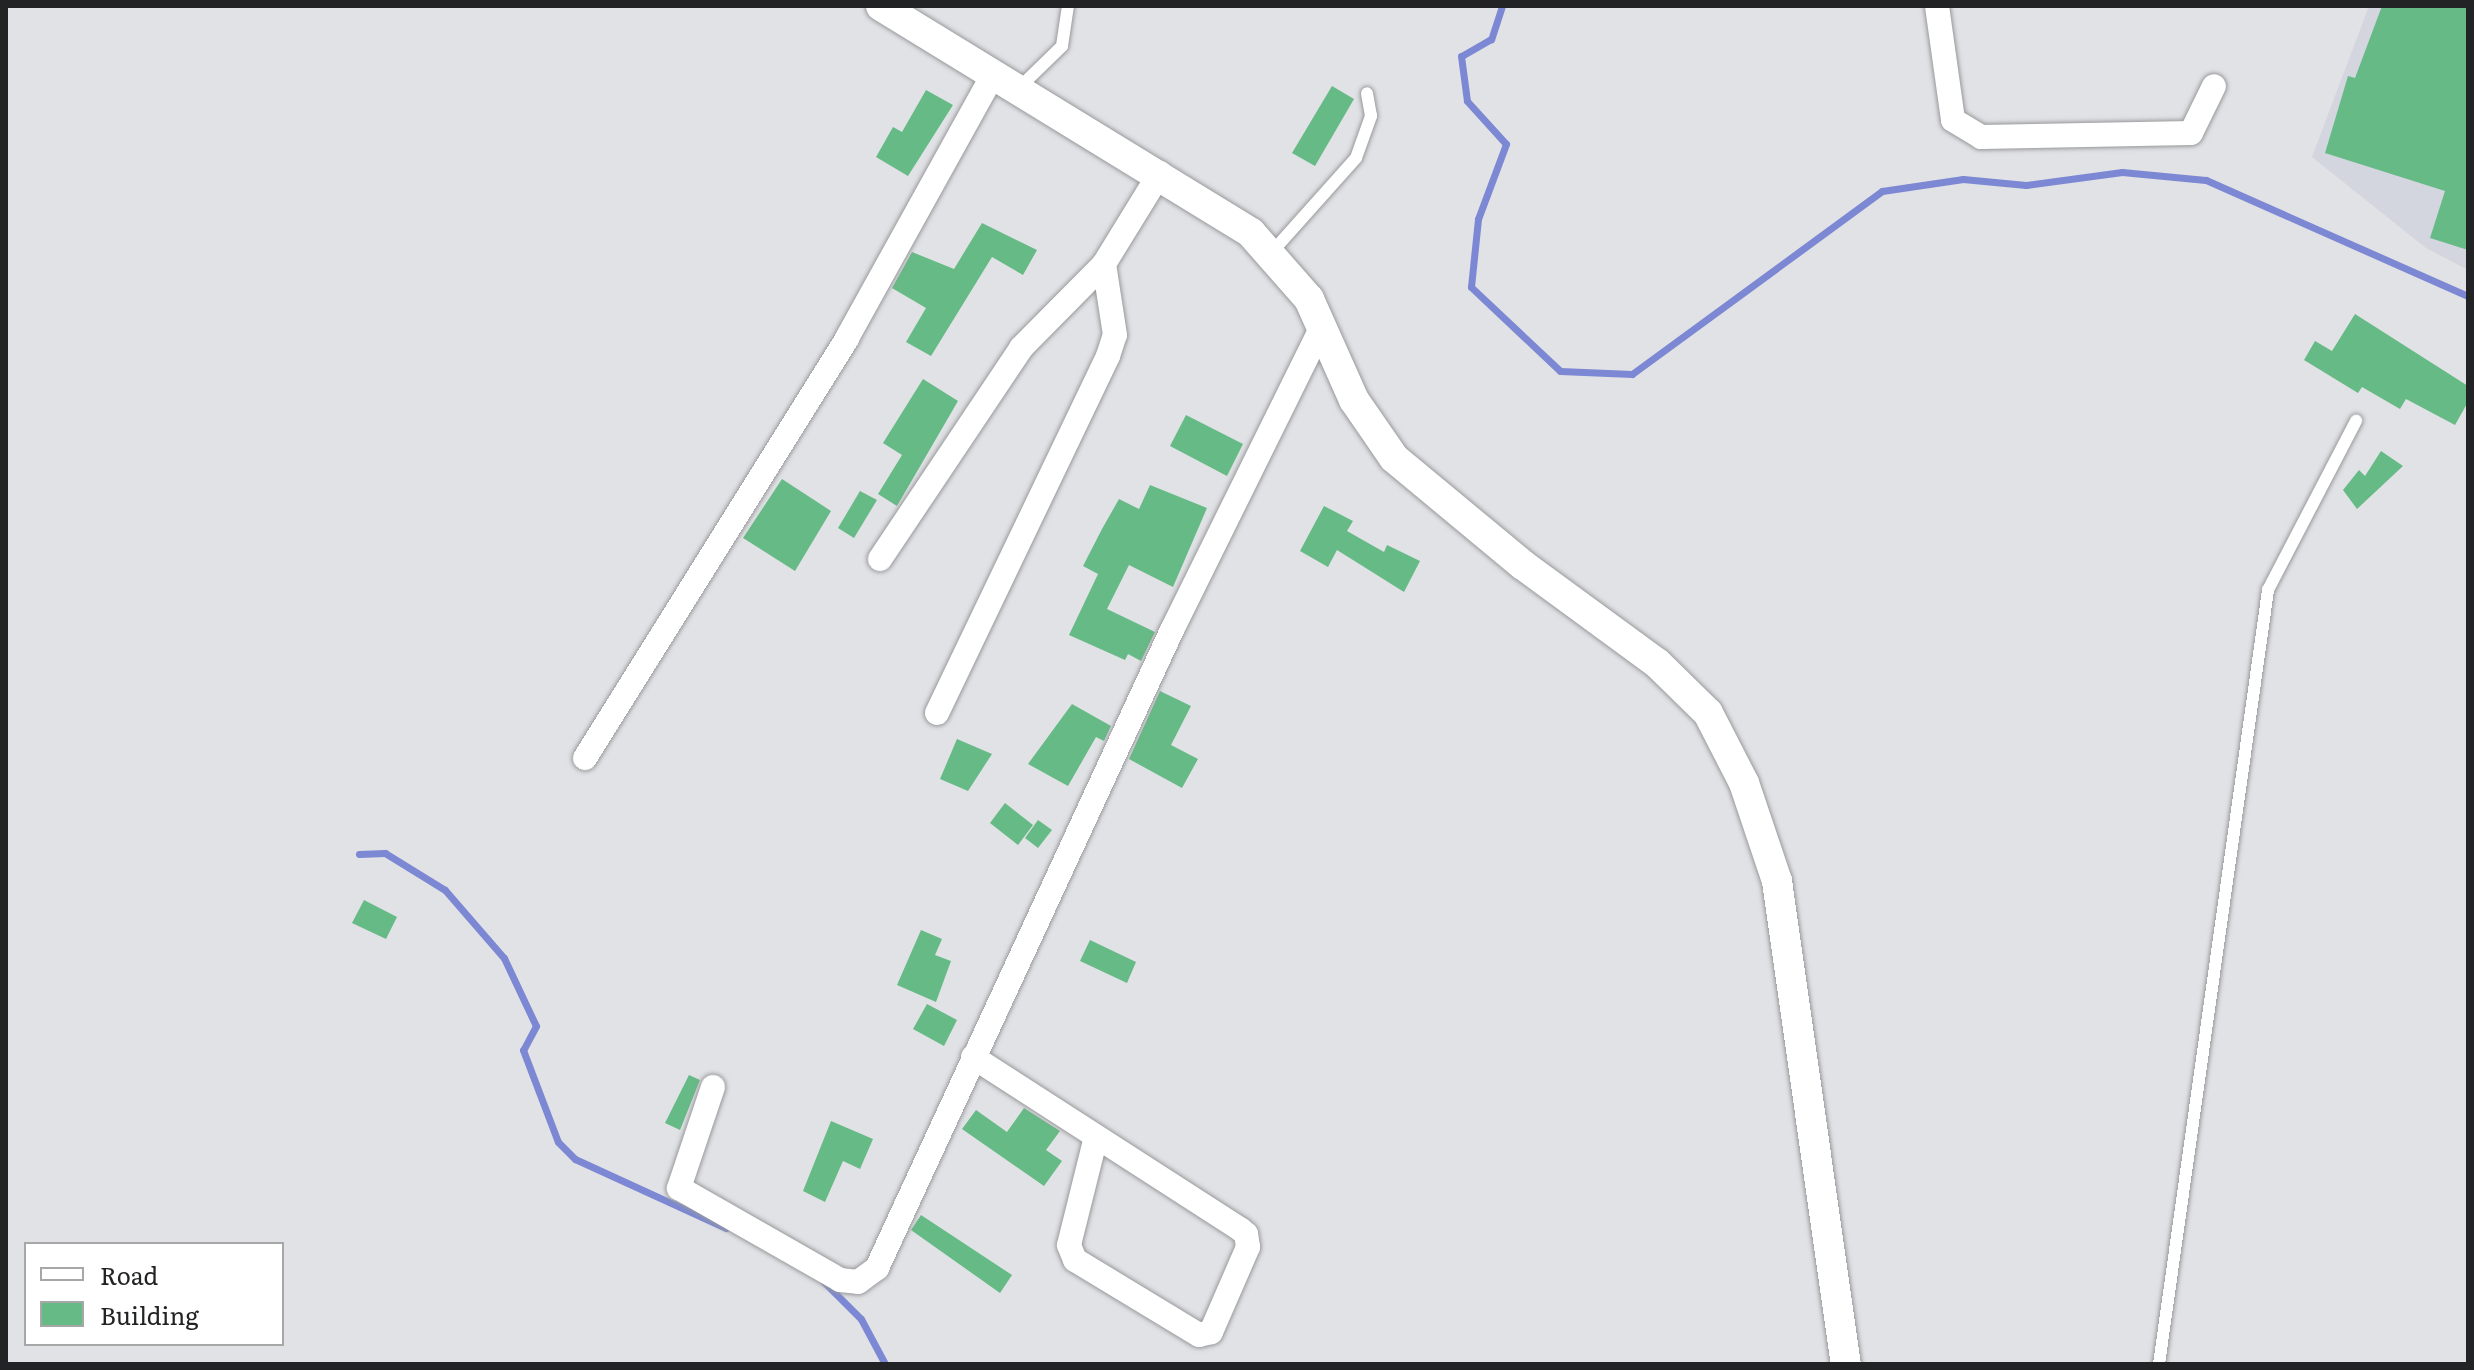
<!DOCTYPE html>
<html>
<head>
<meta charset="utf-8">
<style>
	body { margin:0 }
	#map { position:relative; width:2474px; height:1370px; overflow:hidden; background:#e1e2e5; font-family:Literata,serif }
	div>[style] { position:absolute }
	.built>* { inset:0; background:#d3d5df }
	.stream>* { height:7px; margin:-3.5px; padding:0 3.5px; transform-origin:3.5px; border-radius:3.5px; background:#7c88d3 }
	.building>* { inset:0; background:#66ba86 }
	.roads { filter:drop-shadow(0 0 2px #98999c) drop-shadow(0 0 2px #98999c) }
	.service>* { height:12px; margin:-6px; padding:0 6px; transform-origin:6px; border-radius:6px; background:#fff }
	.minor>* { height:24px; margin:-12px; padding:0 12px; transform-origin:12px; border-radius:12px; background:#fff }
	.tertiary>* { height:30px; margin:-15px; padding:0 15px; transform-origin:15px; border-radius:15px; background:#fff }
	span { translate:-50% -50%; white-space:nowrap; text-align:center; line-height:1.15; -webkit-text-stroke:6px #fff; paint-order:stroke }
	.frame { position:absolute; inset:0; border:8px solid #222324; pointer-events:none }
	.legend { position:absolute; left:24px; top:1242px; width:260px; height:104px; box-sizing:border-box; background:#fff; border:2px solid #a7a7a7; margin:0; padding:10px 14px; list-style:none; font-size:24px; color:#222324 }
	.legend li { display:flex; align-items:center; gap:16px; height:40px }
	.legend b { width:40px; border:2px solid #a7a7a7 }
</style>
</head>
<body>
<div id="map">
	<div class="built">
		<i style="clip-path:polygon(2369px 6px,2468px 6px,2468px 270px,2426px 248px,2312px 157px)"></i>
	</div>
	<div class="stream">
		<i style="left:1502px;top:6px;width:35px;rotate:108deg"></i>
		<i style="left:1491px;top:39px;width:34px;rotate:150deg"></i>
		<i style="left:1461px;top:56px;width:45px;rotate:82.4deg"></i>
		<i style="left:1467px;top:101px;width:58px;rotate:47.8deg"></i>
		<i style="left:1506px;top:144px;width:80px;rotate:110.5deg"></i>
		<i style="left:1478px;top:219px;width:68px;rotate:95.9deg"></i>
		<i style="left:1471px;top:287px;width:122px;rotate:43.3deg"></i>
		<i style="left:1560px;top:371px;width:72px;rotate:2.4deg"></i>
		<i style="left:1632px;top:374px;width:310px;rotate:-36.2deg"></i>
		<i style="left:1882px;top:191px;width:82px;rotate:-8.4deg"></i>
		<i style="left:1963px;top:179px;width:63px;rotate:5.4deg"></i>
		<i style="left:2026px;top:185px;width:97px;rotate:-7.7deg"></i>
		<i style="left:2122px;top:172px;width:84px;rotate:5.4deg"></i>
		<i style="left:2206px;top:180px;width:287px;rotate:23.9deg"></i>
		<i style="left:359px;top:854px;width:26px;rotate:-2deg"></i>
		<i style="left:385px;top:853px;width:70px;rotate:31.7deg"></i>
		<i style="left:445px;top:890px;width:90px;rotate:49.1deg"></i>
		<i style="left:504px;top:958px;width:75px;rotate:64.8deg"></i>
		<i style="left:536px;top:1026px;width:27px;rotate:118deg"></i>
		<i style="left:523px;top:1050px;width:98px;rotate:69.2deg"></i>
		<i style="left:558px;top:1142px;width:24px;rotate:45deg"></i>
		<i style="left:575px;top:1159px;width:166px;rotate:24.6deg"></i>
		<i style="left:824px;top:1282px;width:52px;rotate:45deg"></i>
		<i style="left:861px;top:1319px;width:51px;rotate:61.9deg"></i>
	</div>
	<div class="building">
		<i style="clip-path:polygon(2382px 6px,2468px 6px,2468px 250px,2430px 238px,2445px 191px,2325px 153px,2348px 76px,2355px 78px)"></i>
		<i style="clip-path:polygon(1332px 86px,1354px 99px,1315px 166px,1292px 153px)"></i>
		<i style="clip-path:polygon(926px 90px,953px 105px,908px 176px,876px 157px,893px 127px,902px 132px)"></i>
		<i style="clip-path:polygon(982px 223px,1037px 250px,1023px 275px,992px 257px,931px 356px,906px 342px,926px 308px,892px 288px,912px 252px,954px 269px)"></i>
		<i style="clip-path:polygon(2355px 314px,2468px 386px,2468px 402px,2455px 425px,2406px 399px,2400px 409px,2362px 387px,2358px 393px,2304px 360px,2315px 341px,2332px 351px)"></i>
		<i style="clip-path:polygon(923px 379px,958px 401px,897px 506px,878px 494px,902px 455px,883px 443px)"></i>
		<i style="clip-path:polygon(1186px 415px,1243px 444px,1227px 476px,1170px 446px)"></i>
		<i style="clip-path:polygon(2381px 451px,2403px 466px,2357px 509px,2343px 490px,2359px 470px,2365px 476px)"></i>
		<i style="clip-path:polygon(782px 479px,831px 511px,795px 571px,743px 538px)"></i>
		<i style="clip-path:polygon(1150px 485px,1207px 508px,1173px 587px,1129px 565px,1107px 609px,1155px 632px,1141px 661px,1128px 654px,1125px 660px,1069px 635px,1098px 574px,1083px 566px,1102px 529px,1119px 499px,1139px 509px)"></i>
		<i style="clip-path:polygon(860px 491px,877px 500px,854px 538px,838px 528px)"></i>
		<i style="clip-path:polygon(1324px 506px,1353px 521px,1347px 531px,1384px 552px,1387px 545px,1420px 561px,1404px 592px,1337px 550px,1328px 567px,1300px 551px)"></i>
		<i style="clip-path:polygon(1160px 691px,1191px 706px,1171px 745px,1198px 759px,1182px 788px,1129px 759px)"></i>
		<i style="clip-path:polygon(1072px 704px,1111px 726px,1104px 741px,1096px 737px,1068px 786px,1028px 764px)"></i>
		<i style="clip-path:polygon(957px 739px,992px 754px,968px 791px,940px 779px)"></i>
		<i style="clip-path:polygon(1005px 803px,1033px 825px,1018px 845px,990px 823px)"></i>
		<i style="clip-path:polygon(1038px 820px,1052px 830px,1038px 848px,1025px 838px)"></i>
		<i style="clip-path:polygon(364px 900px,397px 917px,386px 939px,352px 923px)"></i>
		<i style="clip-path:polygon(921px 930px,942px 939px,935px 955px,951px 961px,936px 1002px,897px 985px)"></i>
		<i style="clip-path:polygon(1090px 940px,1136px 962px,1127px 983px,1080px 961px)"></i>
		<i style="clip-path:polygon(927px 1004px,957px 1020px,944px 1046px,913px 1029px)"></i>
		<i style="clip-path:polygon(689px 1075px,700px 1080px,680px 1130px,665px 1123px)"></i>
		<i style="clip-path:polygon(1024px 1108px,1060px 1131px,1046px 1150px,1062px 1161px,1044px 1186px,962px 1129px,976px 1110px,1007px 1132px)"></i>
		<i style="clip-path:polygon(831px 1121px,873px 1139px,860px 1169px,843px 1161px,825px 1202px,803px 1191px)"></i>
		<i style="clip-path:polygon(921px 1215px,1012px 1275px,1000px 1293px,911px 1230px)"></i>
	</div>
	<div class="roads">
		<div class="service">
			<i style="left:1019px;top:88px;width:60px;rotate:-44.3deg"></i>
			<i style="left:1062px;top:46px;width:40px;rotate:-81.5deg"></i>
			<i style="left:1272px;top:252px;width:126px;rotate:-48.2deg"></i>
			<i style="left:1356px;top:158px;width:45px;rotate:-70.3deg"></i>
			<i style="left:1371px;top:116px;width:23px;rotate:-100deg"></i>
			<i style="left:2159px;top:1364px;width:782px;rotate:-81.98deg"></i>
			<i style="left:2268px;top:590px;width:191px;rotate:-62.5deg"></i>
		</div>
		<div class="minor">
			<i style="left:1937px;top:6px;width:115px;rotate:82deg"></i>
			<i style="left:1953px;top:120px;width:33px;rotate:31deg"></i>
			<i style="left:1981px;top:137px;width:210px;rotate:-1.1deg"></i>
			<i style="left:2191px;top:133px;width:52px;rotate:-63.9deg"></i>
			<i style="left:880px;top:559px;width:254px;rotate:-56.2deg"></i>
			<i style="left:1021px;top:348px;width:118px;rotate:-45.3deg"></i>
			<i style="left:1104px;top:264px;width:107px;rotate:-58.4deg"></i>
			<i style="left:937px;top:713px;width:396px;rotate:-64.4deg"></i>
			<i style="left:1108px;top:356px;width:22px;rotate:-72deg"></i>
			<i style="left:1115px;top:335px;width:72px;rotate:-98.8deg"></i>
			<i style="left:585px;top:758px;width:495px;rotate:-58deg"></i>
			<i style="left:847px;top:338px;width:303px;rotate:-61deg"></i>
			<i style="left:973px;top:1057px;width:318px;rotate:32.8deg"></i>
			<i style="left:1240px;top:1229px;width:8px;rotate:40deg"></i>
			<i style="left:1246px;top:1234px;width:13px;rotate:81deg"></i>
			<i style="left:1248px;top:1247px;width:93px;rotate:113.5deg"></i>
			<i style="left:1211px;top:1332px;width:12px;rotate:166deg"></i>
			<i style="left:1199px;top:1335px;width:145px;rotate:-148.8deg"></i>
			<i style="left:1075px;top:1260px;width:16px;rotate:-112deg"></i>
			<i style="left:1069px;top:1245px;width:111px;rotate:-76deg"></i>
			<i style="left:713px;top:1087px;width:107px;rotate:108.6deg"></i>
			<i style="left:679px;top:1188px;width:185px;rotate:29.7deg"></i>
			<i style="left:840px;top:1280px;width:18px;rotate:6deg"></i>
			<i style="left:858px;top:1282px;width:24px;rotate:-36deg"></i>
			<i style="left:877px;top:1268px;width:703px;rotate:-65.19deg"></i>
			<i style="left:1172px;top:630px;width:341px;rotate:-63.7deg"></i>
		</div>
		<div class="tertiary">
			<i style="left:881px;top:6px;width:434px;rotate:31.5deg"></i>
			<i style="left:1251px;top:233px;width:88px;rotate:48.7deg"></i>
			<i style="left:1309px;top:299px;width:111px;rotate:66deg"></i>
			<i style="left:1354px;top:400px;width:70px;rotate:55.4deg"></i>
			<i style="left:1394px;top:458px;width:168px;rotate:39.7deg"></i>
			<i style="left:1523px;top:565px;width:166px;rotate:36.2deg"></i>
			<i style="left:1657px;top:663px;width:71px;rotate:44.4deg"></i>
			<i style="left:1708px;top:713px;width:79px;rotate:62.8deg"></i>
			<i style="left:1744px;top:783px;width:103px;rotate:71.4deg"></i>
			<i style="left:1777px;top:881px;width:488px;rotate:81.9deg"></i>
		</div>
	</div>
	<div class="frame"></div>
	<ul class="legend">
	<li><b style="height:10px;background:#fff"></b>Road</li>
	<li><b style="height:22px;background:#66ba86"></b>Building</li>
	</ul>
</div>
</body>
</html>
